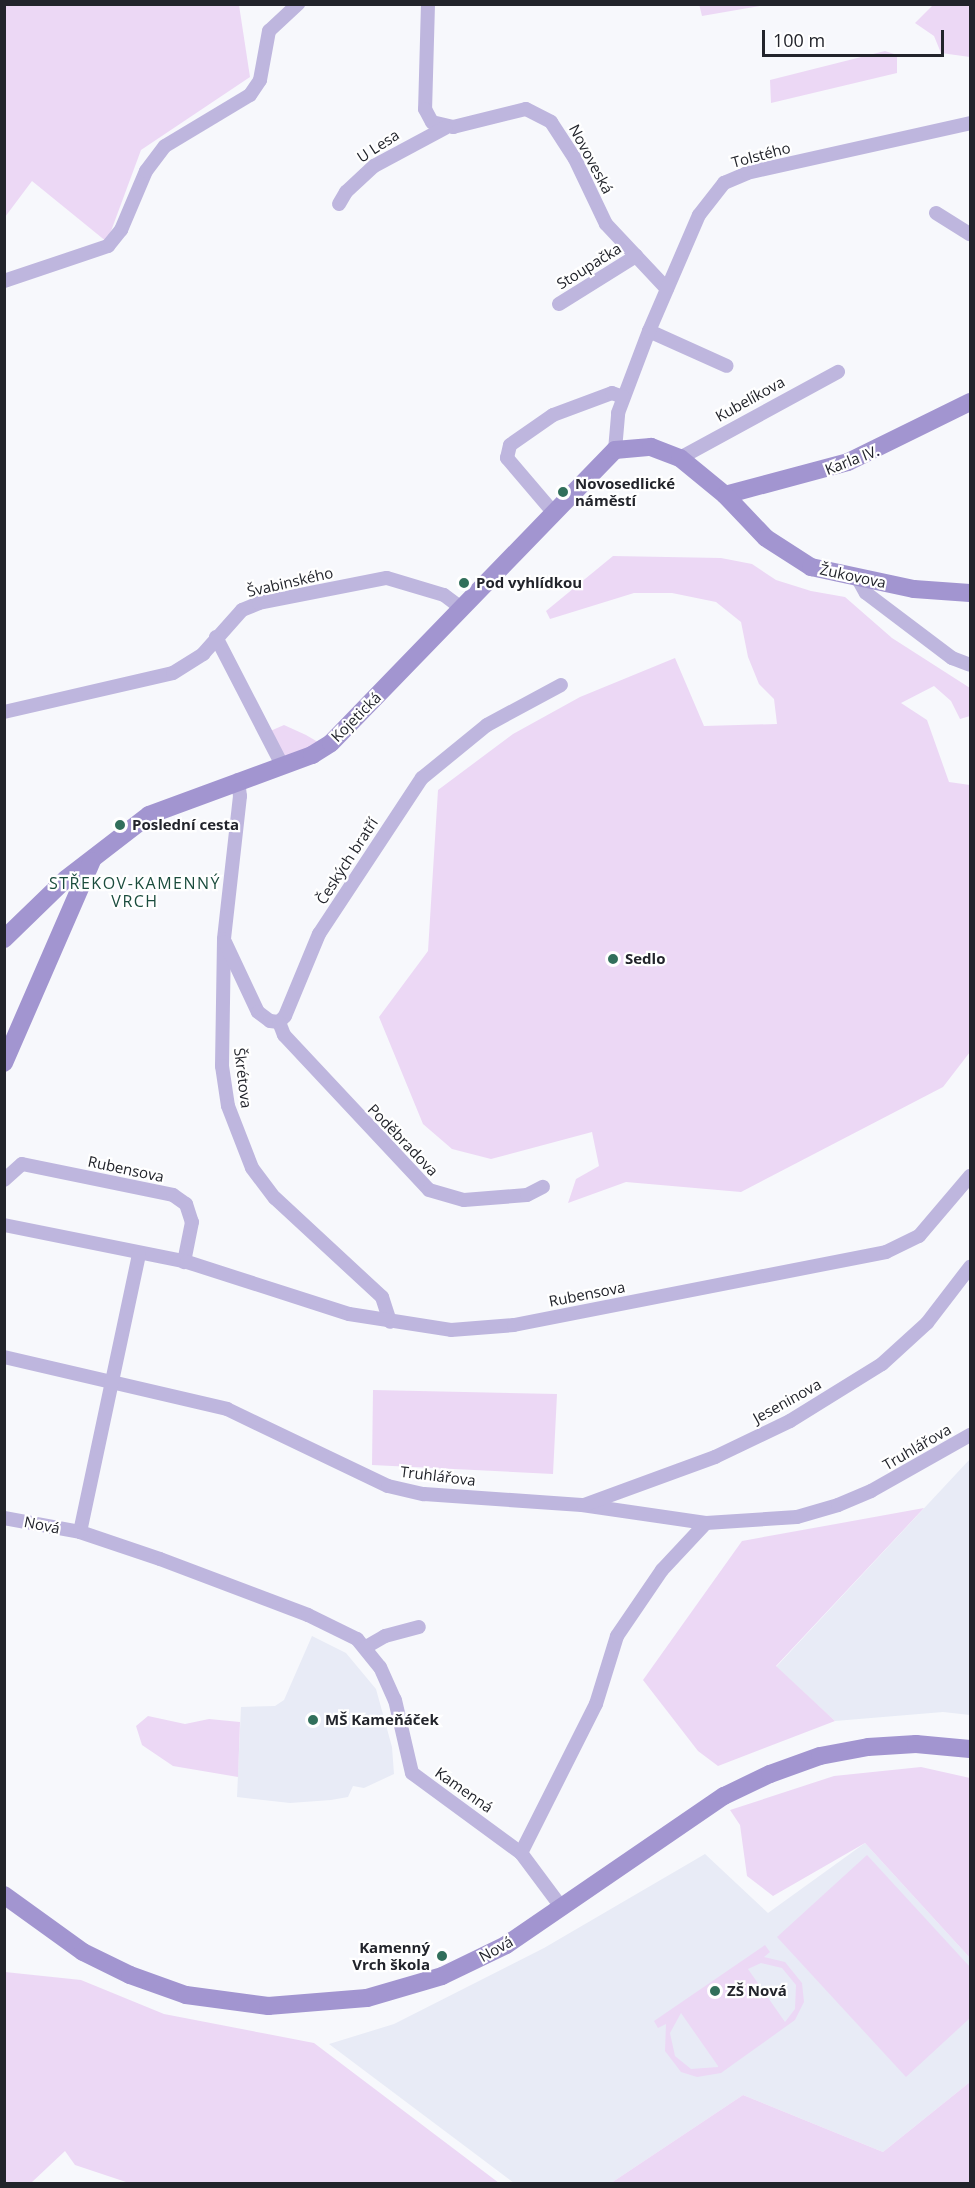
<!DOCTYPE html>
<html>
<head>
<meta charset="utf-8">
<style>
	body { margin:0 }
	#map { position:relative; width:975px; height:2188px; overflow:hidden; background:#f7f8fc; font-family:"Open Sans",sans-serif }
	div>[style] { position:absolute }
	.built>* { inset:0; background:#e8ebf6 }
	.green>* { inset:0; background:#ecd8f5 }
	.street>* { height:14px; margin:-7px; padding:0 7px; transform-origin:7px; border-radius:7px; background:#beb6de }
	.secondary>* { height:18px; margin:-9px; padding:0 9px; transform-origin:9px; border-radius:9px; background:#a295d0 }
	.dots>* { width:16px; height:16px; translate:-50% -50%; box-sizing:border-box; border:3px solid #fff; border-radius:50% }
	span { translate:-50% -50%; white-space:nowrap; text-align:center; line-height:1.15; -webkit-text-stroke:4.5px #fff; paint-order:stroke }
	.street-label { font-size:15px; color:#22242b }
	.poi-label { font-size:15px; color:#22242b; font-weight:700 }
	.left { translate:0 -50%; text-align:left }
	.right { translate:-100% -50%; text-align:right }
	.neighbourhood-label { font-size:16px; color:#1a4c3d; letter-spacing:1.5px }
	.frame { position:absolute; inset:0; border:6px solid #22242b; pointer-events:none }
	.scale { position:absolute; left:762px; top:30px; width:182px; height:27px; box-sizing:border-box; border:3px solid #22242b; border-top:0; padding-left:8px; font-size:18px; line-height:21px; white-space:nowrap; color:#22242b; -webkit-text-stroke:4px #fff; paint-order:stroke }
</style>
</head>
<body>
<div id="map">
	<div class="built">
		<i style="clip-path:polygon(970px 1459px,970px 1715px,943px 1712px,835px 1721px,776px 1667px)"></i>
		<i style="clip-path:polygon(312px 1636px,346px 1653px,376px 1689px,392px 1747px,394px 1774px,364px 1788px,353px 1786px,348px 1797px,331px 1800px,290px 1803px,237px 1797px,241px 1707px,275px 1706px,284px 1700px)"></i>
		<i style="clip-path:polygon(865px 1843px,970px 1958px,970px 2082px,883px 2152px,743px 2095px,611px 2183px,514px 2183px,329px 2044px,394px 2024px,544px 1948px,705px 1854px,768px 1913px)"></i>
	</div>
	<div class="green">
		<i style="clip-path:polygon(699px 4px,766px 4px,766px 5px,702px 16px)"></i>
		<i style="clip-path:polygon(5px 5px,239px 5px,250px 77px,141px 150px,107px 242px,32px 181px,5px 217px)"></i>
		<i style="clip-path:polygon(933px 5px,970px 5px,970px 57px,941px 53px,934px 36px,915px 23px)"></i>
		<i style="clip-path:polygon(885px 51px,897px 55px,897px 73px,771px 103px,770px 80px)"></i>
		<i style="clip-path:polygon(613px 556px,721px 558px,752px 564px,776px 580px,811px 591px,845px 597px,892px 638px,970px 688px,970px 716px,960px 719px,951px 701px,934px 686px,901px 703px,927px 720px,949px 782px,970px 785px,970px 1052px,943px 1087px,741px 1192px,626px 1182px,568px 1203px,576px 1179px,599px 1166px,592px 1132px,491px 1159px,452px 1149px,423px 1124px,379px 1017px,428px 951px,438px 790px,513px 734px,580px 697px,675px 658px,704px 726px,777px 724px,774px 699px,759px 684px,748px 657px,741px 622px,716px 602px,672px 593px,634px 593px,550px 619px,546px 611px)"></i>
		<i style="clip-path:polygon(284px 725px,306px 735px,318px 742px,283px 760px,268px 732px)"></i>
		<i style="clip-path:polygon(373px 1390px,557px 1394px,553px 1474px,372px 1465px)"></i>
		<i style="clip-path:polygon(924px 1508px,776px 1666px,835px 1721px,718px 1766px,698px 1751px,643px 1680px,742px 1541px)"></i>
		<i style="clip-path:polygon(148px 1716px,185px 1724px,209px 1719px,240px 1722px,238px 1777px,173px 1766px,142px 1745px,136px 1726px)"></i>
		<i style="clip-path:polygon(921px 1767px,970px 1778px,970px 1958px,865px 1843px,773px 1896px,747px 1876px,740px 1825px,730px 1810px,834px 1776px)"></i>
		<i style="clip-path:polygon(867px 1855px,970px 1967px,970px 2018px,906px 2077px,777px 1937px)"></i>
		<i style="clip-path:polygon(evenodd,765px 1945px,770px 1952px,764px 1957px,785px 1962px,802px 1983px,804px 2002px,795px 2020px,721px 2073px,697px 2077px,681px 2072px,665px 2051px,666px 2024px,658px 2028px,654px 2021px,765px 1945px,761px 1963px,782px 1968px,796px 1985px,795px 2009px,785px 2022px,748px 1969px,761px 1963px,765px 1945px,681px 2013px,718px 2066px,718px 2067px,691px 2069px,675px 2056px,670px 2033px,681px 2013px)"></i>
		<i style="clip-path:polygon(5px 1972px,81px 1980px,164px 2014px,314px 2043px,499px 2183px,129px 2183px,75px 2165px,65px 2151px,31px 2183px,5px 2183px)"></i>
		<i style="clip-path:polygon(970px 2082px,970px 2183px,611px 2183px,743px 2095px,883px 2152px)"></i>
	</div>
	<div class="street">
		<i style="left:428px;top:4px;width:105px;rotate:91.6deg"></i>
		<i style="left:425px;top:109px;width:15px;rotate:62deg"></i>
		<i style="left:432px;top:122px;width:22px;rotate:13deg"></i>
		<i style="left:453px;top:127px;width:75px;rotate:-13.9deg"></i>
		<i style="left:526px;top:109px;width:28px;rotate:27deg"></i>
		<i style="left:551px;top:122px;width:44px;rotate:57deg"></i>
		<i style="left:575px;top:159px;width:72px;rotate:64.5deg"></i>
		<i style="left:606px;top:224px;width:89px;rotate:46.8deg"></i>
		<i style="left:339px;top:204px;width:14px;rotate:-60deg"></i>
		<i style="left:346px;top:192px;width:38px;rotate:-43deg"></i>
		<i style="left:374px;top:166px;width:81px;rotate:-28.2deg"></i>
		<i style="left:936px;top:213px;width:40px;rotate:32deg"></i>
		<i style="left:4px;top:281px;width:110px;rotate:-18.6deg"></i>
		<i style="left:108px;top:246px;width:21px;rotate:-51deg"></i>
		<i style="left:121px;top:230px;width:64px;rotate:-67deg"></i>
		<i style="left:146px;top:171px;width:31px;rotate:-53deg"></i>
		<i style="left:165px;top:146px;width:99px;rotate:-31deg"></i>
		<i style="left:250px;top:95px;width:18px;rotate:-56deg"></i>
		<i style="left:260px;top:80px;width:50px;rotate:-79.6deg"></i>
		<i style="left:269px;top:31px;width:40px;rotate:-43deg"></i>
		<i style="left:559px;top:304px;width:91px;rotate:-31.9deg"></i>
		<i style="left:649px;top:331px;width:85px;rotate:24.2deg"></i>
		<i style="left:615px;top:450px;width:37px;rotate:-85deg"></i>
		<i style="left:618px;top:413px;width:88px;rotate:-69.3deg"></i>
		<i style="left:649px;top:331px;width:126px;rotate:-66.7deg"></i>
		<i style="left:699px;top:215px;width:41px;rotate:-52deg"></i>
		<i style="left:724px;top:183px;width:25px;rotate:-23deg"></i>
		<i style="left:747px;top:173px;width:229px;rotate:-12.6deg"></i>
		<i style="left:680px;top:458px;width:180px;rotate:-28.6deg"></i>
		<i style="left:553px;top:512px;width:71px;rotate:-130.4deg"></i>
		<i style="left:507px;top:458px;width:13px;rotate:-77deg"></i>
		<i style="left:510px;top:445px;width:52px;rotate:-34.9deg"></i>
		<i style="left:553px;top:415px;width:63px;rotate:-20.4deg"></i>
		<i style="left:612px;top:393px;width:12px;rotate:20deg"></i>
		<i style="left:857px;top:577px;width:18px;rotate:61deg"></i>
		<i style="left:866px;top:593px;width:108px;rotate:37.1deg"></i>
		<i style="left:952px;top:658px;width:19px;rotate:21deg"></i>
		<i style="left:216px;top:637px;width:144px;rotate:62.7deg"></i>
		<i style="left:4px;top:712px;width:173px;rotate:-13deg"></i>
		<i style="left:173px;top:673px;width:36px;rotate:-32deg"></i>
		<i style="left:203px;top:654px;width:59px;rotate:-48.4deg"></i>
		<i style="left:242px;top:610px;width:18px;rotate:-22deg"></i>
		<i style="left:259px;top:603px;width:130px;rotate:-11.1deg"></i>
		<i style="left:387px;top:578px;width:59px;rotate:16.6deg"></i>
		<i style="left:444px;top:595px;width:21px;rotate:37deg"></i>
		<i style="left:238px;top:780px;width:16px;rotate:83deg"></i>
		<i style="left:240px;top:796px;width:144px;rotate:96.4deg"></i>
		<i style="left:224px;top:939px;width:127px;rotate:90.9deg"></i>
		<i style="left:222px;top:1066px;width:40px;rotate:81.5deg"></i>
		<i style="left:228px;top:1106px;width:66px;rotate:68.8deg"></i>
		<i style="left:252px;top:1168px;width:38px;rotate:53deg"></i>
		<i style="left:275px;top:1198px;width:146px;rotate:42.8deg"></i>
		<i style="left:382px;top:1297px;width:26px;rotate:72deg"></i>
		<i style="left:225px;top:942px;width:77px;rotate:64.8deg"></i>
		<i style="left:258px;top:1012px;width:15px;rotate:37deg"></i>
		<i style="left:270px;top:1021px;width:9px;rotate:6deg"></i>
		<i style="left:279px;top:1022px;width:8px;rotate:-45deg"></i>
		<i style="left:285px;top:1016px;width:89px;rotate:-67.5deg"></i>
		<i style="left:319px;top:934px;width:187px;rotate:-56.6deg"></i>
		<i style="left:422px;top:778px;width:84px;rotate:-39.2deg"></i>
		<i style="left:487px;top:725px;width:84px;rotate:-28.4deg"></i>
		<i style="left:279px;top:1022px;width:14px;rotate:69deg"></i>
		<i style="left:284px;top:1035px;width:212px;rotate:46.9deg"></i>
		<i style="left:429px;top:1190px;width:36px;rotate:16deg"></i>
		<i style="left:464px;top:1200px;width:63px;rotate:-4.5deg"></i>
		<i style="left:527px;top:1195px;width:18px;rotate:-27deg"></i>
		<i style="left:4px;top:1180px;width:24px;rotate:-42deg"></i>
		<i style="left:22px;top:1164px;width:154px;rotate:11.6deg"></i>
		<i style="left:173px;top:1195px;width:16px;rotate:35deg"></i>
		<i style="left:186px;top:1204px;width:19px;rotate:72deg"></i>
		<i style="left:192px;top:1222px;width:41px;rotate:101.3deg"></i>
		<i style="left:4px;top:1225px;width:187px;rotate:11.4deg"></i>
		<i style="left:187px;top:1262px;width:170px;rotate:17.8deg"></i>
		<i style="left:349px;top:1314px;width:103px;rotate:8.9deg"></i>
		<i style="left:451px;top:1330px;width:63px;rotate:-4.5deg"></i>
		<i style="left:514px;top:1325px;width:379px;rotate:-11.1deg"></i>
		<i style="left:886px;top:1252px;width:37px;rotate:-26deg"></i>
		<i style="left:919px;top:1236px;width:79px;rotate:-49.6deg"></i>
		<i style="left:4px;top:1357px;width:229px;rotate:13.1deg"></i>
		<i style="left:227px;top:1409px;width:178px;rotate:25.6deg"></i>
		<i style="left:388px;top:1486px;width:37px;rotate:13deg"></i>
		<i style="left:424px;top:1494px;width:158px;rotate:4deg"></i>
		<i style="left:582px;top:1505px;width:125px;rotate:8.3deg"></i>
		<i style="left:706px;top:1523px;width:91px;rotate:-3.8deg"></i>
		<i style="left:797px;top:1517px;width:43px;rotate:-16.3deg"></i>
		<i style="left:838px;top:1505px;width:36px;rotate:-23deg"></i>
		<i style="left:871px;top:1491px;width:114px;rotate:-29.5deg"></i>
		<i style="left:584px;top:1505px;width:140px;rotate:-20.1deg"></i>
		<i style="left:715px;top:1457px;width:83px;rotate:-25.6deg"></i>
		<i style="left:790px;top:1421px;width:108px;rotate:-31.8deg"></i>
		<i style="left:882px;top:1364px;width:61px;rotate:-42.3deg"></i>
		<i style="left:927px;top:1323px;width:71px;rotate:-52.5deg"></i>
		<i style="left:4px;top:1518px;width:77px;rotate:10.4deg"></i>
		<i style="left:80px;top:1532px;width:84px;rotate:18.6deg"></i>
		<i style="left:160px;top:1559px;width:158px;rotate:20.7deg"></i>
		<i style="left:308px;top:1615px;width:55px;rotate:26.1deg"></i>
		<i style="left:357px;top:1639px;width:36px;rotate:51deg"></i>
		<i style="left:380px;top:1667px;width:36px;rotate:66deg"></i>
		<i style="left:395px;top:1700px;width:75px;rotate:76.9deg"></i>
		<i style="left:412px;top:1773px;width:135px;rotate:36.3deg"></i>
		<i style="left:521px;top:1853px;width:69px;rotate:53.3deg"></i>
		<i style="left:80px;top:1532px;width:283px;rotate:-78deg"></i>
		<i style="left:366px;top:1647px;width:22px;rotate:-30deg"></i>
		<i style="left:385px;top:1636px;width:35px;rotate:-15deg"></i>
		<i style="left:521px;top:1853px;width:167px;rotate:-63.3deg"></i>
		<i style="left:596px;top:1704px;width:71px;rotate:-72.8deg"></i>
		<i style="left:617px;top:1636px;width:80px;rotate:-55.7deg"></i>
		<i style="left:662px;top:1570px;width:64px;rotate:-46.9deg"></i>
	</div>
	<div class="secondary">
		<i style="left:725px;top:495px;width:127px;rotate:-15deg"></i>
		<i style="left:848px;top:462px;width:136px;rotate:-26.2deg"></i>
		<i style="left:4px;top:939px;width:86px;rotate:-44.1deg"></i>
		<i style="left:66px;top:879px;width:105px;rotate:-37.6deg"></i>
		<i style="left:149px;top:815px;width:174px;rotate:-20.2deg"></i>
		<i style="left:312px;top:755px;width:22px;rotate:-32deg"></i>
		<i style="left:331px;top:743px;width:408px;rotate:-45.9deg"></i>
		<i style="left:615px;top:450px;width:36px;rotate:-5deg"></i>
		<i style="left:651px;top:447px;width:31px;rotate:21deg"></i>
		<i style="left:680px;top:458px;width:58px;rotate:39.4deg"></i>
		<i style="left:725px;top:495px;width:59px;rotate:46.4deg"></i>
		<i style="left:766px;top:538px;width:54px;rotate:32.8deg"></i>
		<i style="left:811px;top:567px;width:105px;rotate:12.1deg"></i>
		<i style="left:914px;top:589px;width:56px;rotate:4.1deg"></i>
		<i style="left:4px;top:1063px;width:220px;rotate:-66.5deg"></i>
		<i style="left:4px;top:1895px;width:97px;rotate:35.8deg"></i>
		<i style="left:83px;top:1952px;width:52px;rotate:26.1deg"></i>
		<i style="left:130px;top:1975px;width:59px;rotate:19.7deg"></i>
		<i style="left:186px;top:1995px;width:83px;rotate:7.6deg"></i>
		<i style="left:268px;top:2006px;width:99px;rotate:-4.6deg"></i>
		<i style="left:367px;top:1998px;width:78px;rotate:-16.3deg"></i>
		<i style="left:442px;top:1976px;width:71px;rotate:-25.8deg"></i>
		<i style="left:506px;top:1945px;width:264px;rotate:-34.4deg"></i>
		<i style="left:724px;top:1796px;width:51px;rotate:-25.6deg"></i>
		<i style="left:770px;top:1774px;width:53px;rotate:-19.8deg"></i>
		<i style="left:820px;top:1756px;width:49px;rotate:-10.6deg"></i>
		<i style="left:868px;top:1747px;width:48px;rotate:-3.6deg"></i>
		<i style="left:916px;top:1744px;width:54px;rotate:5.3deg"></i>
	</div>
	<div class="dots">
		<i style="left:563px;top:492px;background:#316f5b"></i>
		<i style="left:464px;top:583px;background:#316f5b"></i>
		<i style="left:120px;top:825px;background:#316f5b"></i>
		<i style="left:613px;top:959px;background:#316f5b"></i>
		<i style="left:313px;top:1720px;background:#316f5b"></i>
		<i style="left:442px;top:1956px;background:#316f5b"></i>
		<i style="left:715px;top:1991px;background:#316f5b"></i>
	</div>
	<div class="street-label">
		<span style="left:378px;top:146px;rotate:-33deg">U Lesa</span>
		<span style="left:761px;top:155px;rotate:-15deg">Tolstého</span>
		<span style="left:591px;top:159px;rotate:62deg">Novoveská</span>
		<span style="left:589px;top:266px;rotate:-32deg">Stoupačka</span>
		<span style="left:750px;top:399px;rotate:-29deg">Kubelíkova</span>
		<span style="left:852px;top:460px;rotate:-21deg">Karla IV.</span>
		<span style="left:853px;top:576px;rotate:12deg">Žukovova</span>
		<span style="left:290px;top:582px;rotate:-13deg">Švabinského</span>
		<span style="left:356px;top:717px;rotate:-45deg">Kojetická</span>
		<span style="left:347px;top:861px;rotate:-57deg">Českých bratří</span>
		<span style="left:243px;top:1078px;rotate:83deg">Škrétova</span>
		<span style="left:403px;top:1140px;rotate:46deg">Poděbradova</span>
		<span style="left:126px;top:1169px;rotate:12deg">Rubensova</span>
		<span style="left:587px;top:1294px;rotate:-11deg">Rubensova</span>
		<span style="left:787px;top:1401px;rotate:-29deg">Jeseninova</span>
		<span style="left:917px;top:1447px;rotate:-30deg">Truhlářova</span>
		<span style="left:438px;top:1476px;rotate:7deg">Truhlářova</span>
		<span style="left:42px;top:1525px;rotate:11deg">Nová</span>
		<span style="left:464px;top:1790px;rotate:35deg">Kamenná</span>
		<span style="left:496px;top:1949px;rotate:-29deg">Nová</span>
	</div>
	<div class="poi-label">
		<span class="left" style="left:575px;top:492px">Novosedlické<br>náměstí</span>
		<span class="left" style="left:476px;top:583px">Pod vyhlídkou</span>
		<span class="left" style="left:132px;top:825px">Poslední cesta</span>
		<span class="left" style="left:625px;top:959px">Sedlo</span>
		<span class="left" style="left:325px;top:1720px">MŠ Kameňáček</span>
		<span class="right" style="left:430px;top:1956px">Kamenný<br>Vrch škola</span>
		<span class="left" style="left:727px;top:1991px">ZŠ Nová</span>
	</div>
	<div class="neighbourhood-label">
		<span style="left:135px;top:892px">STŘEKOV-KAMENNÝ<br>VRCH</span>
	</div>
	<div class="frame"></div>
	<div class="scale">100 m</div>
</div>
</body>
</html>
